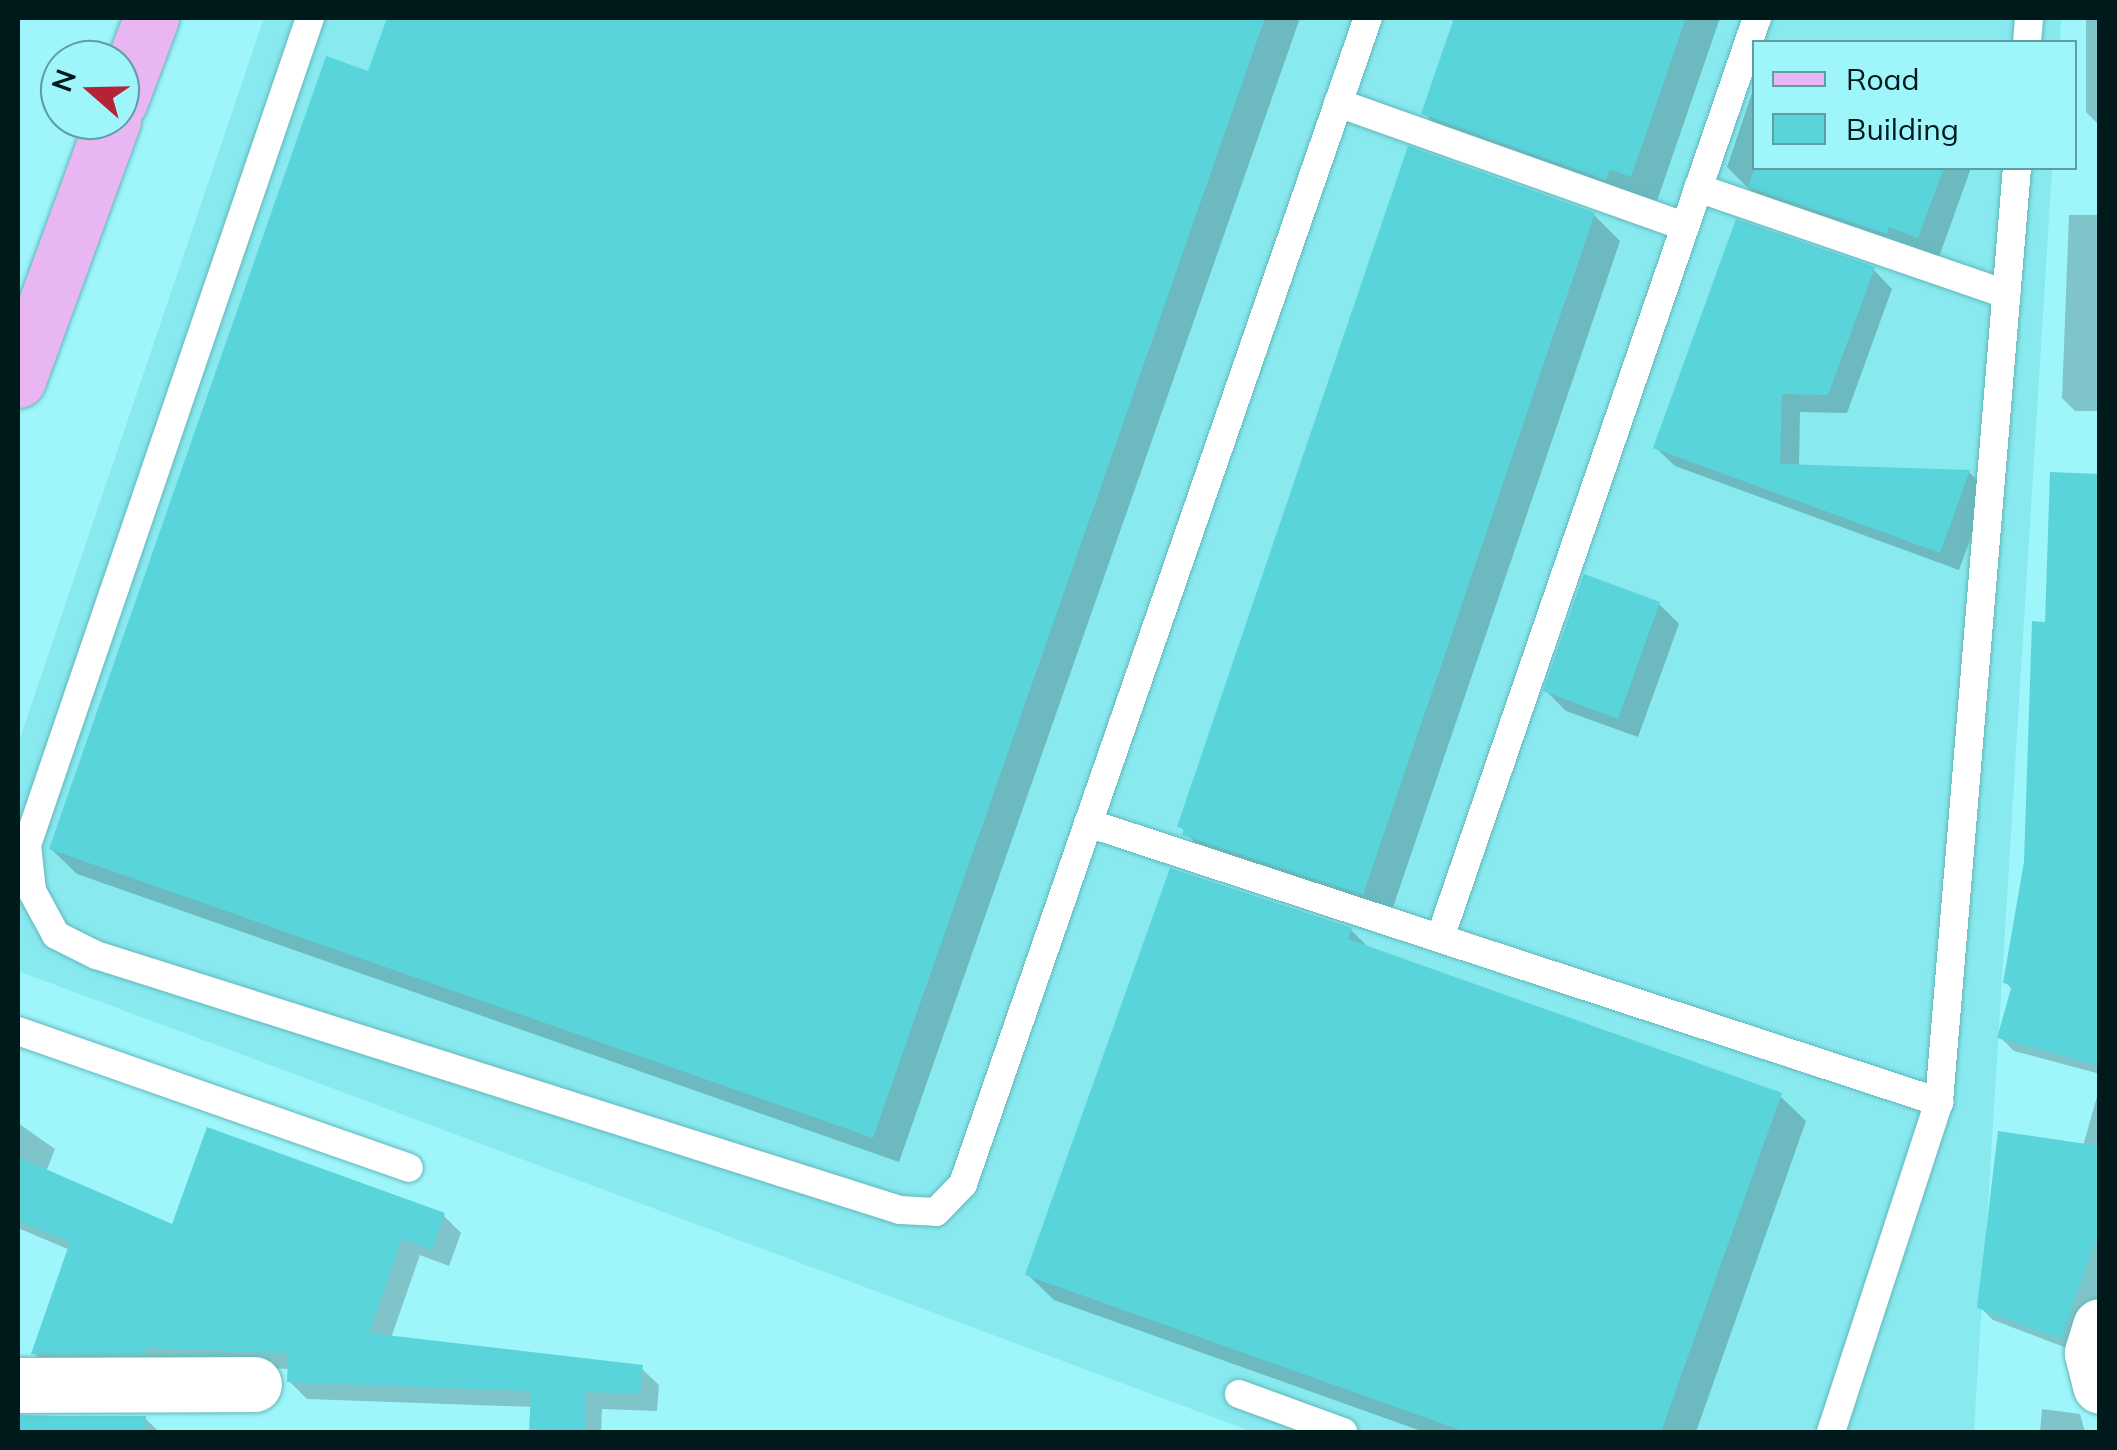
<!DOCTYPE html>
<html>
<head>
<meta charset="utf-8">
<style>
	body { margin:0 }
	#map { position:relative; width:2117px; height:1450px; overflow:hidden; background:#9ff6fa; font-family:Mulish,sans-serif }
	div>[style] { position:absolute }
	.built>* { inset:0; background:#88e9ef }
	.shadow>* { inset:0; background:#0003 }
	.building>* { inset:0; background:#59d4da }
	.roads { filter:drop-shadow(0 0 2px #61b7bb) drop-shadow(0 0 2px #61b7bb) }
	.lane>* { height:28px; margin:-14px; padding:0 14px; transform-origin:14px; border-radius:14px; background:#fff }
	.street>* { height:55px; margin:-27.5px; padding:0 27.5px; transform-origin:27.5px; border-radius:27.5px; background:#fff }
	.primary>* { height:55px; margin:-27.5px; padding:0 27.5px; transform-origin:27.5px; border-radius:27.5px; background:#e8b6f3 }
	span { translate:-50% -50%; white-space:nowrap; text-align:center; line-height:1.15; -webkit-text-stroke:9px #9ff6fa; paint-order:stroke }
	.frame { position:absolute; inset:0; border:20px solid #00191b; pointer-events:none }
	.legend { position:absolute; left:1752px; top:40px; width:325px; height:130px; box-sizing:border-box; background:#9ff6fa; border:2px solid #5f9ea1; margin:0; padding:12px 18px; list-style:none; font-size:30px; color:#00191b }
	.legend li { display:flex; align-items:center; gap:20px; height:50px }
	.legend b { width:50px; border:2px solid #5f9ea1 }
	.north { position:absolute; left:40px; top:40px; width:100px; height:100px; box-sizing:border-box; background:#9ff6fa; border:2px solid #5f9ea1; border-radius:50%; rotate:290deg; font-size:28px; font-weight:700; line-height:40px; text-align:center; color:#00191b }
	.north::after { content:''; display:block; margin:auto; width:35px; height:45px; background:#b52336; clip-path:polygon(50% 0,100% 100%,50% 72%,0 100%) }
</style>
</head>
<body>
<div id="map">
	<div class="built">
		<i style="clip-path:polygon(264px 18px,2061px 18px,2060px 42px,1754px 42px,1754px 168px,2052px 168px,1974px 1432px,1253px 1432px,18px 971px,18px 744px)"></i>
	</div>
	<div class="shadow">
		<i style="clip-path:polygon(390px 18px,1300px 18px,899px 1162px,77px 874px,51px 849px)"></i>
		<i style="clip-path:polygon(1457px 18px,1720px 18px,1657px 201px,1636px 194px,1632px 204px,1449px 139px,1424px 113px)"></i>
		<i style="clip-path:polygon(2086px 18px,2100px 18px,2100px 126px,2086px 112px)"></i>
		<i style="clip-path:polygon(1754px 87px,1754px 168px,1971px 168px,1939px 257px,1909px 246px,1907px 253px,1771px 206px,1747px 187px,1727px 167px)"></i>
		<i style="clip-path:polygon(1594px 215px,1620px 241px,1389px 919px,1211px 861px,1180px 826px)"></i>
		<i style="clip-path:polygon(2069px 215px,2100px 215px,2100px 411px,2075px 411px,2062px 398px)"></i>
		<i style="clip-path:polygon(1873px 269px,1892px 289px,1847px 413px,1800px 412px,1799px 467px,1969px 472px,1988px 491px,1959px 570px,1675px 466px,1655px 447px)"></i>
		<i style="clip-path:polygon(2100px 477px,2100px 1074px,2014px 1051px,2000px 1037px,2013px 990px,2006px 983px,2026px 862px,2047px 625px)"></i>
		<i style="clip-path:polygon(1659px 604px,1679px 624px,1638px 737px,1566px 711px,1546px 691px)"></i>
		<i style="clip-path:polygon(1351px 930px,1371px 950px,1780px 1096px,1806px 1121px,1696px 1432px,1424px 1432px,1054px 1300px,1028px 1275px)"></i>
		<i style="clip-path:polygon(2100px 1086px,2100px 1314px,2077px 1352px,1993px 1320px,1980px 1307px,2083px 1146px)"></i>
		<i style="clip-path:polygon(18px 1123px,55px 1149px,46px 1172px,174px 1227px,444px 1216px,461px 1233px,449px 1266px,420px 1255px,391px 1338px,641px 1368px,659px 1385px,657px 1411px,602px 1409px,601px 1432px,533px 1432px,533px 1407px,307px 1399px,289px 1381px,290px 1369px,163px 1364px,51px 1370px,34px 1353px,70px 1250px,18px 1228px)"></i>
		<i style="clip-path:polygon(2042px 1409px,2080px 1414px,2085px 1432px,2040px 1432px)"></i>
		<i style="clip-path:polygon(18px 1415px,145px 1418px,159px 1432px,18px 1432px)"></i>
	</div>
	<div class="building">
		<i style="clip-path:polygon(387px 18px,1265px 18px,873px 1138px,49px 849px,326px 56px,368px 71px)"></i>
		<i style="clip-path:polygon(1454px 18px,1686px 18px,1631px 177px,1610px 169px,1606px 180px,1421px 114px)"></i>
		<i style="clip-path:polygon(1408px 146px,1595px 213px,1363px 895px,1182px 835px,1184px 829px,1177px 827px)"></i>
		<i style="clip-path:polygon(1755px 168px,1944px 168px,1918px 238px,1889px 227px,1887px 234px,1748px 187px)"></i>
		<i style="clip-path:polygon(1736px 219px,1875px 267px,1828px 395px,1782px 394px,1780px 464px,1970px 470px,1940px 553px,1653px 448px)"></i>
		<i style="clip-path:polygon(2050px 472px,2100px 474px,2100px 1066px,1997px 1038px,2012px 985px,2003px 983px,2024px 862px,2032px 621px,2045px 622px)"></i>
		<i style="clip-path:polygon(1584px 574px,1660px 602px,1618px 719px,1543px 691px)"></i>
		<i style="clip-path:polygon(1170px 868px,1352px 928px,1348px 939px,1782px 1093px,1661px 1432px,1466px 1432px,1025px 1275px)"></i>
		<i style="clip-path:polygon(207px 1127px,445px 1213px,432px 1250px,402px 1239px,369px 1333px,643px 1365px,640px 1394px,585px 1392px,585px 1432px,529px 1432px,531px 1391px,287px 1382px,288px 1353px,146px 1348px,146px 1353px,31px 1354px,70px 1242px,18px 1220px,18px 1157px,172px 1224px)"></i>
		<i style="clip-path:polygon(1998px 1131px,2100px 1146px,2100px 1228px,2061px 1339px,1977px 1308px)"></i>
		<i style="clip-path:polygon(18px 1416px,146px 1416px,146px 1432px,18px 1432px)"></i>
	</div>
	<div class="roads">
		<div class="lane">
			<i style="left:310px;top:18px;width:874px;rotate:108.89deg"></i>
			<i style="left:27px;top:845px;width:46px;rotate:83.8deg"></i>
			<i style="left:32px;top:891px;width:50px;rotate:61.4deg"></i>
			<i style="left:56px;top:935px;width:45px;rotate:26.6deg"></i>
			<i style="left:96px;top:955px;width:843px;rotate:17.6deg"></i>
			<i style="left:900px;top:1210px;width:36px;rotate:3deg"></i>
			<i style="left:936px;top:1212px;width:39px;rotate:-46deg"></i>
			<i style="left:963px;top:1184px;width:1234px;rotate:-70.85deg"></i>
			<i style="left:2027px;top:42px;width:24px;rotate:-85deg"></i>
			<i style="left:1338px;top:103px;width:367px;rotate:19.6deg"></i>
			<i style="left:1698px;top:188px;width:326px;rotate:19deg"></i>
			<i style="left:1088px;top:823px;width:896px;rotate:18.15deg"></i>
			<i style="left:1440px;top:938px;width:973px;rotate:-70.99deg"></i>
			<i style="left:18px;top:1031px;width:414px;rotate:19.3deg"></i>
			<i style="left:1239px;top:1394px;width:111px;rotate:20.1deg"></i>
			<i style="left:1831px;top:1432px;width:347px;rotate:-71.9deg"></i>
			<i style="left:1939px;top:1102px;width:937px;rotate:-85.23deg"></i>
		</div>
		<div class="street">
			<i style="left:2100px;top:1326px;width:28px;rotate:107deg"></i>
			<i style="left:2092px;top:1353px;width:34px;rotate:76deg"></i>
			<i style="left:18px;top:1385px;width:236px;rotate:-0.2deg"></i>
		</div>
		<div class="primary">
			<i style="left:120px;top:101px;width:89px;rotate:-69.5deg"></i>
			<i style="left:18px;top:380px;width:277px;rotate:-69.9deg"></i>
		</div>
	</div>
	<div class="frame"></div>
	<ul class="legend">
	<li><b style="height:12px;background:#e8b6f3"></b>Road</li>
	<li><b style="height:28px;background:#59d4da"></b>Building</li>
	</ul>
	<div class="north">N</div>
</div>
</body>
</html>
